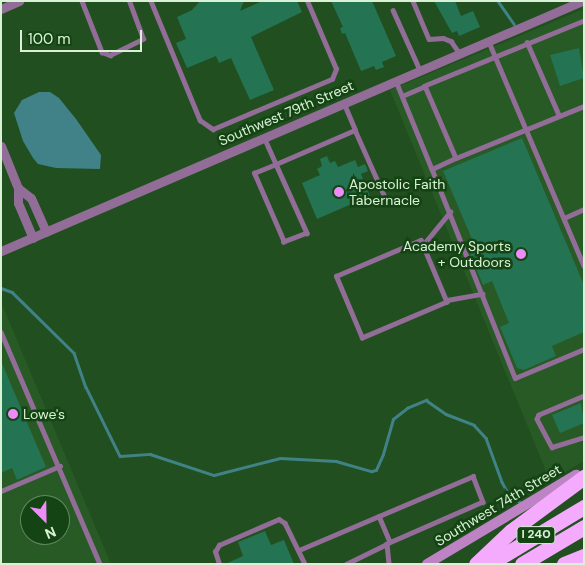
<!DOCTYPE html>
<html>
<head>
<meta charset="utf-8">
<style>
	body { margin:0 }
	#map { position:relative; width:585px; height:565px; overflow:hidden; background:#214f1f; font-family:"DM Sans",sans-serif }
	div>[style] { position:absolute }
	.built>* { inset:0; background:#275a25 }
	.water>* { inset:0; background:#408287 }
	.stream>* { height:2.5px; margin:-1.25px; padding:0 1.25px; transform-origin:1.25px; border-radius:1.25px; background:#408287 }
	.building>* { inset:0; background:#247353 }
	.service>* { height:4.5px; margin:-2.25px; padding:0 2.25px; transform-origin:2.25px; border-radius:2.25px; background:#926d97 }
	.minor>* { height:9px; margin:-4.5px; padding:0 4.5px; transform-origin:4.5px; border-radius:4.5px; background:#926d97 }
	.secondary>* { height:10px; margin:-5px; padding:0 5px; transform-origin:5px; border-radius:5px; background:#be83c5 }
	.motorway>* { height:15px; margin:-7.5px; padding:0 7.5px; transform-origin:7.5px; border-radius:7.5px; background:#f4abfd }
	.dots>* { width:14px; height:14px; translate:-50% -50%; box-sizing:border-box; border:2px solid #154414; border-radius:50% }
	span { translate:-50% -50%; white-space:nowrap; text-align:center; line-height:1.15; -webkit-text-stroke:5px #154414; paint-order:stroke }
	.shield-label span { padding:1px 4px; background:#154414; border:1px solid; border-radius:4px; -webkit-text-stroke-width:0 }
	.shield-label { font-size:12px; color:#d9f2d6; font-weight:700 }
	.street-label { font-size:14px; color:#d9f2d6 }
	.poi-label { font-size:14px; color:#d9f2d6 }
	.left { translate:0 -50%; text-align:left }
	.right { translate:-100% -50%; text-align:right }
	.frame { position:absolute; inset:0; border:2px solid #d9f2d6; pointer-events:none }
	.north { position:absolute; left:20px; top:495px; width:50px; height:50px; box-sizing:border-box; background:#154414; border:1px solid #638a62; border-radius:50%; rotate:157deg; font-size:14px; font-weight:700; line-height:20px; text-align:center; color:#d9f2d6 }
	.north::after { content:''; display:block; margin:auto; width:18px; height:22px; background:#ed8cf9; clip-path:polygon(50% 0,100% 100%,50% 72%,0 100%) }
	.scale { position:absolute; left:20px; top:30px; width:122px; height:22px; box-sizing:border-box; border:2px solid #d9f2d6; border-top:0; padding-left:6px; font-size:15px; line-height:18px; white-space:nowrap; color:#d9f2d6; -webkit-text-stroke:4px #154414; paint-order:stroke }
</style>
</head>
<body>
<div id="map">
	<div class="built">
		<i style="clip-path:polygon(584px 9px,584px 461px,550px 481px,390px 90px)"></i>
		<i style="clip-path:polygon(evenodd,1px 302px,111px 564px,1px 564px,1px 302px,30px 505px,60px 505px,60px 535px,30px 535px,30px 505px)"></i>
	</div>
	<div class="water">
		<i style="clip-path:polygon(39px 92px,50px 92px,59px 98px,76px 119px,101px 155px,100px 169px,56px 168px,38px 164px,33px 158px,23px 141px,14px 113px,22px 100px)"></i>
	</div>
	<div class="stream">
		<i style="left:498px;top:1px;width:28px;rotate:55deg"></i>
		<i style="left:1px;top:288px;width:12px;rotate:20deg"></i>
		<i style="left:12px;top:292px;width:87px;rotate:44.5deg"></i>
		<i style="left:74px;top:353px;width:36px;rotate:71deg"></i>
		<i style="left:86px;top:387px;width:77px;rotate:63.8deg"></i>
		<i style="left:120px;top:456px;width:30px;rotate:-4deg"></i>
		<i style="left:150px;top:454px;width:67px;rotate:18.2deg"></i>
		<i style="left:214px;top:475px;width:68px;rotate:-14.4deg"></i>
		<i style="left:280px;top:458px;width:56px;rotate:3.1deg"></i>
		<i style="left:336px;top:461px;width:37px;rotate:16deg"></i>
		<i style="left:372px;top:471px;width:4px;rotate:-14deg"></i>
		<i style="left:376px;top:470px;width:17px;rotate:-66deg"></i>
		<i style="left:383px;top:454px;width:36px;rotate:-74deg"></i>
		<i style="left:393px;top:419px;width:18px;rotate:-38deg"></i>
		<i style="left:407px;top:408px;width:21px;rotate:-23deg"></i>
		<i style="left:426px;top:400px;width:24px;rotate:35deg"></i>
		<i style="left:446px;top:414px;width:30px;rotate:21deg"></i>
		<i style="left:474px;top:425px;width:18px;rotate:47deg"></i>
		<i style="left:486px;top:438px;width:47px;rotate:70deg"></i>
		<i style="left:502px;top:482px;width:13px;rotate:61deg"></i>
		<i style="left:508px;top:493px;width:15px;rotate:37deg"></i>
	</div>
	<div class="building">
		<i style="clip-path:polygon(200px 1px,244px 1px,240px 11px,262px 1px,297px 1px,302px 12px,251px 37px,274px 90px,250px 100px,231px 58px,219px 63px,216px 56px,187px 68px,176px 43px,186px 39px,177px 17px,192px 10px)"></i>
		<i style="clip-path:polygon(331px 1px,372px 1px,396px 56px,382px 62px,384px 67px,376px 70px,374px 66px,361px 71px,345px 33px,342px 34px,340px 28px,343px 27px)"></i>
		<i style="clip-path:polygon(434px 1px,455px 1px,461px 16px,473px 11px,480px 27px,459px 36px,457px 31px,452px 33px)"></i>
		<i style="clip-path:polygon(579px 48px,584px 78px,560px 86px,550px 55px)"></i>
		<i style="clip-path:polygon(522px 138px,584px 285px,584px 332px,552px 346px,556px 356px,524px 370px,517px 368px,500px 327px,509px 323px,492px 281px,483px 285px,470px 254px,477px 251px,443px 171px)"></i>
		<i style="clip-path:polygon(327px 156px,330px 163px,335px 161px,338px 167px,355px 160px,358px 167px,365px 164px,368px 171px,361px 174px,370px 196px,317px 219px,302px 183px,320px 175px,317px 169px,322px 166px,320px 159px)"></i>
		<i style="clip-path:polygon(1px 361px,46px 467px,17px 480px,12px 468px,1px 473px)"></i>
		<i style="clip-path:polygon(581px 403px,584px 423px,560px 433px,552px 415px)"></i>
		<i style="clip-path:polygon(265px 531px,271px 545px,284px 540px,294px 564px,225px 564px,243px 556px,238px 542px)"></i>
	</div>
	<div class="service">
		<i style="left:82px;top:1px;width:55px;rotate:68.6deg"></i>
		<i style="left:102px;top:52px;width:9px;rotate:21deg"></i>
		<i style="left:110px;top:55px;width:37px;rotate:-26deg"></i>
		<i style="left:143px;top:39px;width:40px;rotate:-110.2deg"></i>
		<i style="left:151px;top:1px;width:129px;rotate:67.6deg"></i>
		<i style="left:200px;top:120px;width:16px;rotate:35deg"></i>
		<i style="left:213px;top:129px;width:129px;rotate:-22.8deg"></i>
		<i style="left:332px;top:79px;width:11px;rotate:-68deg"></i>
		<i style="left:336px;top:69px;width:74px;rotate:-113.1deg"></i>
		<i style="left:413px;top:1px;width:41px;rotate:67.2deg"></i>
		<i style="left:429px;top:39px;width:14px;rotate:-4deg"></i>
		<i style="left:443px;top:38px;width:9px;rotate:21deg"></i>
		<i style="left:451px;top:41px;width:16px;rotate:55deg"></i>
		<i style="left:393px;top:10px;width:66px;rotate:65.8deg"></i>
		<i style="left:584px;top:21px;width:172px;rotate:157.8deg"></i>
		<i style="left:425px;top:86px;width:78px;rotate:66.7deg"></i>
		<i style="left:456px;top:158px;width:138px;rotate:-22.1deg"></i>
		<i style="left:489px;top:42px;width:243px;rotate:67deg"></i>
		<i style="left:527px;top:42px;width:80px;rotate:66.3deg"></i>
		<i style="left:396px;top:81px;width:95px;rotate:67.8deg"></i>
		<i style="left:432px;top:169px;width:26px;rotate:-25deg"></i>
		<i style="left:402px;top:96px;width:25px;rotate:-23deg"></i>
		<i style="left:355px;top:130px;width:73px;rotate:65.9deg"></i>
		<i style="left:264px;top:137px;width:30px;rotate:66deg"></i>
		<i style="left:276px;top:164px;width:86px;rotate:-23.3deg"></i>
		<i style="left:355px;top:130px;width:28px;rotate:-113deg"></i>
		<i style="left:276px;top:164px;width:76px;rotate:65.8deg"></i>
		<i style="left:307px;top:233px;width:25px;rotate:159deg"></i>
		<i style="left:284px;top:242px;width:75px;rotate:-113.5deg"></i>
		<i style="left:254px;top:173px;width:24px;rotate:-22deg"></i>
		<i style="left:432px;top:169px;width:225px;rotate:68.3deg"></i>
		<i style="left:515px;top:378px;width:75px;rotate:-22.8deg"></i>
		<i style="left:564px;top:218px;width:22px;rotate:-24deg"></i>
		<i style="left:421px;top:240px;width:67px;rotate:67.2deg"></i>
		<i style="left:447px;top:302px;width:92px;rotate:157deg"></i>
		<i style="left:362px;top:338px;width:67px;rotate:-112.8deg"></i>
		<i style="left:336px;top:276px;width:92px;rotate:-23deg"></i>
		<i style="left:423px;top:245px;width:43px;rotate:-50.7deg"></i>
		<i style="left:447px;top:300px;width:36px;rotate:-10deg"></i>
		<i style="left:1px;top:332px;width:252px;rotate:66.9deg"></i>
		<i style="left:584px;top:396px;width:49px;rotate:157.1deg"></i>
		<i style="left:539px;top:415px;width:4px;rotate:117deg"></i>
		<i style="left:537px;top:419px;width:32px;rotate:62deg"></i>
		<i style="left:552px;top:447px;width:34px;rotate:-17deg"></i>
		<i style="left:1px;top:491px;width:64px;rotate:-23deg"></i>
		<i style="left:379px;top:516px;width:28px;rotate:67deg"></i>
		<i style="left:299px;top:550px;width:189px;rotate:-23deg"></i>
		<i style="left:473px;top:476px;width:28px;rotate:69deg"></i>
		<i style="left:483px;top:502px;width:105px;rotate:156.4deg"></i>
		<i style="left:387px;top:544px;width:20px;rotate:84deg"></i>
		<i style="left:219px;top:564px;width:13px;rotate:-108deg"></i>
		<i style="left:215px;top:552px;width:8px;rotate:-60deg"></i>
		<i style="left:219px;top:545px;width:65px;rotate:-23.4deg"></i>
		<i style="left:279px;top:519px;width:7px;rotate:34deg"></i>
		<i style="left:285px;top:523px;width:46px;rotate:64deg"></i>
		<i style="left:346px;top:564px;width:46px;rotate:-26deg"></i>
	</div>
	<div class="minor">
		<i style="left:1px;top:9px;width:20px;rotate:-24deg"></i>
		<i style="left:1px;top:146px;width:45px;rotate:68deg"></i>
		<i style="left:18px;top:188px;width:15px;rotate:90deg"></i>
		<i style="left:18px;top:203px;width:38px;rotate:67deg"></i>
		<i style="left:18px;top:188px;width:16px;rotate:38deg"></i>
		<i style="left:31px;top:198px;width:37px;rotate:66deg"></i>
		<i style="left:1px;top:251px;width:633px;rotate:-23.28deg"></i>
	</div>
	<div class="secondary">
		<i style="left:427px;top:564px;width:174px;rotate:-30.9deg"></i>
	</div>
	<div class="motorway">
		<i style="left:476px;top:564px;width:48px;rotate:-43.3deg"></i>
		<i style="left:511px;top:531px;width:91px;rotate:-36.5deg"></i>
		<i style="left:489px;top:564px;width:111px;rotate:-31deg"></i>
		<i style="left:522px;top:564px;width:72px;rotate:-30.8deg"></i>
		<i style="left:564px;top:564px;width:22px;rotate:-22deg"></i>
	</div>
	<div class="dots">
		<i style="left:339px;top:192px;background:#ed8cf9"></i>
		<i style="left:521px;top:254px;background:#ed8cf9"></i>
		<i style="left:13px;top:414px;background:#ed8cf9"></i>
	</div>
	<div class="shield-label">
		<span style="left:536px;top:535px">I 240</span>
	</div>
	<div class="street-label">
		<span style="left:286px;top:113px;rotate:-23deg">Southwest 79th Street</span>
		<span style="left:498px;top:505px;rotate:-31deg">Southwest 74th Street</span>
	</div>
	<div class="poi-label">
		<span class="left" style="left:349px;top:192px">Apostolic Faith<br>Tabernacle</span>
		<span class="right" style="left:511px;top:254px">Academy Sports<br>+ Outdoors</span>
		<span class="left" style="left:23px;top:414px">Lowe's</span>
	</div>
	<div class="frame"></div>
	<div class="north">N</div>
	<div class="scale">100 m</div>
</div>
</body>
</html>
